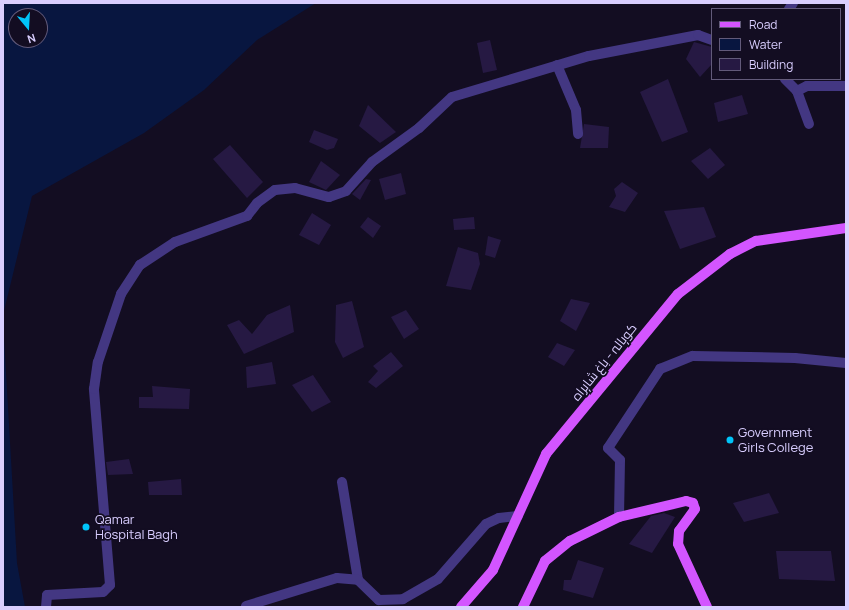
<!DOCTYPE html>
<html>
<head>
<meta charset="utf-8">
<style>
	body { margin:0 }
	#map { position:relative; width:849px; height:610px; overflow:hidden; background:#130d22; font-family:Manrope,Cairo,sans-serif }
	div>[style] { position:absolute }
	.water>* { inset:0; background:#081640 }
	.building>* { inset:0; background:#261943 }
	.minor>* { height:10px; margin:-5px; padding:0 5px; transform-origin:5px; border-radius:5px; background:#433782 }
	.major>* { height:10px; margin:-5px; padding:0 5px; transform-origin:5px; border-radius:5px; background:#d355ff }
	.dots>* { width:11px; height:11px; translate:-50% -50%; box-sizing:border-box; border:2px solid #130d22; border-radius:50% }
	span { translate:-50% -50%; white-space:nowrap; text-align:center; line-height:1.15; -webkit-text-stroke:3.5px #130d22; paint-order:stroke }
	.street-label { font-size:13px; color:#d9ceff }
	.poi-label { font-size:13px; color:#d9ceff }
	.left { translate:0 -50%; text-align:left }
	.frame { position:absolute; inset:0; border:4px solid #d9ceff; pointer-events:none }
	.legend { position:absolute; left:711px; top:8px; width:130px; height:72px; box-sizing:border-box; background:#130d22; border:1px solid #625a7a; margin:0; padding:5px 7px; list-style:none; font-size:12px; color:#d9ceff }
	.legend li { display:flex; align-items:center; gap:8px; height:20px }
	.legend b { width:20px; border:1px solid #625a7a }
	.north { position:absolute; left:8px; top:8px; width:40px; height:40px; box-sizing:border-box; background:#130d22; border:1px solid #625a7a; border-radius:50%; rotate:162deg; font-size:11px; font-weight:700; line-height:16px; text-align:center; color:#d9ceff }
	.north::after { content:''; display:block; margin:auto; width:14px; height:18px; background:#00c4f9; clip-path:polygon(50% 0,100% 100%,50% 72%,0 100%) }
</style>
</head>
<body>
<div id="map">
	<div class="water">
		<i style="clip-path:polygon(evenodd,3px 3px,316px 3px,257px 40px,204px 90px,144px 133px,32px 196px,3px 315px,3px 3px,16px 16px,40px 16px,40px 40px,16px 40px,16px 16px)"></i>
		<i style="clip-path:polygon(3px 321px,17px 563px,25px 607px,3px 607px)"></i>
	</div>
	<div class="building">
		<i style="clip-path:polygon(490px 40px,497px 70px,483px 73px,477px 43px)"></i>
		<i style="clip-path:polygon(694px 42px,712px 47px,712px 64px,700px 77px,686px 59px)"></i>
		<i style="clip-path:polygon(668px 79px,688px 132px,662px 142px,640px 92px)"></i>
		<i style="clip-path:polygon(742px 95px,748px 114px,718px 122px,714px 103px)"></i>
		<i style="clip-path:polygon(368px 105px,396px 132px,380px 143px,359px 126px)"></i>
		<i style="clip-path:polygon(584px 124px,609px 127px,608px 148px,580px 148px)"></i>
		<i style="clip-path:polygon(314px 130px,338px 139px,334px 148px,327px 150px,309px 142px)"></i>
		<i style="clip-path:polygon(230px 145px,263px 182px,247px 198px,213px 159px)"></i>
		<i style="clip-path:polygon(710px 148px,725px 165px,708px 179px,691px 161px)"></i>
		<i style="clip-path:polygon(321px 161px,340px 175px,326px 190px,309px 182px)"></i>
		<i style="clip-path:polygon(401px 173px,406px 194px,385px 200px,379px 179px)"></i>
		<i style="clip-path:polygon(366px 179px,371px 180px,360px 200px,352px 194px)"></i>
		<i style="clip-path:polygon(622px 182px,638px 193px,625px 212px,609px 207px,616px 196px,614px 189px)"></i>
		<i style="clip-path:polygon(704px 207px,716px 237px,680px 249px,664px 211px)"></i>
		<i style="clip-path:polygon(312px 213px,331px 225px,319px 245px,299px 235px)"></i>
		<i style="clip-path:polygon(368px 217px,381px 226px,373px 238px,360px 227px)"></i>
		<i style="clip-path:polygon(474px 217px,475px 229px,454px 230px,453px 219px)"></i>
		<i style="clip-path:polygon(488px 236px,501px 240px,495px 258px,485px 255px)"></i>
		<i style="clip-path:polygon(458px 247px,478px 253px,480px 264px,471px 290px,446px 286px)"></i>
		<i style="clip-path:polygon(571px 299px,590px 303px,576px 331px,560px 321px)"></i>
		<i style="clip-path:polygon(352px 301px,364px 347px,343px 358px,335px 342px,336px 305px)"></i>
		<i style="clip-path:polygon(290px 305px,294px 332px,244px 354px,227px 325px,239px 320px,252px 334px,267px 315px)"></i>
		<i style="clip-path:polygon(406px 310px,419px 329px,404px 339px,391px 317px)"></i>
		<i style="clip-path:polygon(557px 343px,575px 350px,564px 366px,548px 357px)"></i>
		<i style="clip-path:polygon(391px 352px,403px 366px,376px 388px,368px 382px,378px 371px,373px 366px)"></i>
		<i style="clip-path:polygon(272px 362px,276px 384px,247px 388px,246px 367px)"></i>
		<i style="clip-path:polygon(313px 375px,331px 402px,312px 412px,292px 385px)"></i>
		<i style="clip-path:polygon(152px 386px,190px 389px,189px 409px,139px 408px,139px 397px,153px 397px)"></i>
		<i style="clip-path:polygon(129px 459px,133px 474px,108px 475px,106px 462px)"></i>
		<i style="clip-path:polygon(181px 479px,182px 495px,149px 495px,148px 482px)"></i>
		<i style="clip-path:polygon(769px 493px,779px 513px,744px 522px,733px 503px)"></i>
		<i style="clip-path:polygon(664px 513px,675px 517px,652px 553px,629px 544px,651px 516px)"></i>
		<i style="clip-path:polygon(776px 551px,831px 551px,835px 581px,779px 579px)"></i>
		<i style="clip-path:polygon(578px 560px,604px 568px,593px 598px,563px 590px,564px 580px,571px 580px)"></i>
	</div>
	<div class="minor">
		<i style="left:789px;top:9px;width:7px;rotate:-56deg"></i>
		<i style="left:557px;top:65px;width:49px;rotate:67.1deg"></i>
		<i style="left:576px;top:110px;width:24px;rotate:85deg"></i>
		<i style="left:785px;top:79px;width:17px;rotate:45deg"></i>
		<i style="left:797px;top:91px;width:35px;rotate:70deg"></i>
		<i style="left:797px;top:91px;width:11px;rotate:-27deg"></i>
		<i style="left:807px;top:86px;width:39px"></i>
		<i style="left:342px;top:482px;width:99px;rotate:80.7deg"></i>
		<i style="left:358px;top:580px;width:29px;rotate:44deg"></i>
		<i style="left:379px;top:600px;width:24px;rotate:-2deg"></i>
		<i style="left:403px;top:599px;width:40px;rotate:-29.7deg"></i>
		<i style="left:438px;top:579px;width:73px;rotate:-48.9deg"></i>
		<i style="left:486px;top:524px;width:14px;rotate:-25deg"></i>
		<i style="left:499px;top:518px;width:19px;rotate:-6deg"></i>
		<i style="left:619px;top:517px;width:57px;rotate:-89deg"></i>
		<i style="left:620px;top:460px;width:17px;rotate:-135deg"></i>
		<i style="left:608px;top:448px;width:95px;rotate:-56.6deg"></i>
		<i style="left:660px;top:369px;width:35px;rotate:-22deg"></i>
		<i style="left:693px;top:356px;width:102px;rotate:1.1deg"></i>
		<i style="left:795px;top:358px;width:51px;rotate:5.6deg"></i>
		<i style="left:246px;top:606px;width:95px;rotate:-17.1deg"></i>
		<i style="left:337px;top:578px;width:21px;rotate:5deg"></i>
		<i style="left:46px;top:607px;width:12px;rotate:-85deg"></i>
		<i style="left:47px;top:595px;width:56px;rotate:-3.1deg"></i>
		<i style="left:103px;top:592px;width:10px;rotate:-45deg"></i>
		<i style="left:110px;top:585px;width:197px;rotate:-94.7deg"></i>
		<i style="left:94px;top:389px;width:27px;rotate:-82deg"></i>
		<i style="left:98px;top:362px;width:72px;rotate:-71.3deg"></i>
		<i style="left:121px;top:294px;width:35px;rotate:-57deg"></i>
		<i style="left:140px;top:265px;width:42px;rotate:-33.3deg"></i>
		<i style="left:175px;top:242px;width:77px;rotate:-19.9deg"></i>
		<i style="left:247px;top:216px;width:16px;rotate:-52deg"></i>
		<i style="left:257px;top:203px;width:22px;rotate:-36deg"></i>
		<i style="left:275px;top:190px;width:20px;rotate:-6deg"></i>
		<i style="left:295px;top:188px;width:35px;rotate:15deg"></i>
		<i style="left:329px;top:197px;width:18px;rotate:-19deg"></i>
		<i style="left:346px;top:191px;width:39px;rotate:-48deg"></i>
		<i style="left:372px;top:162px;width:58px;rotate:-35.9deg"></i>
		<i style="left:419px;top:128px;width:45px;rotate:-43.2deg"></i>
		<i style="left:452px;top:97px;width:143px;rotate:-16.7deg"></i>
		<i style="left:589px;top:56px;width:111px;rotate:-10.9deg"></i>
		<i style="left:698px;top:35px;width:15px;rotate:20deg"></i>
	</div>
	<div class="major">
		<i style="left:461px;top:607px;width:49px;rotate:-49.1deg"></i>
		<i style="left:493px;top:570px;width:128px;rotate:-65.4deg"></i>
		<i style="left:546px;top:454px;width:207px;rotate:-50.5deg"></i>
		<i style="left:678px;top:294px;width:66px;rotate:-37.6deg"></i>
		<i style="left:730px;top:254px;width:29px;rotate:-27deg"></i>
		<i style="left:756px;top:241px;width:91px;rotate:-8.2deg"></i>
		<i style="left:523px;top:607px;width:51px;rotate:-64.4deg"></i>
		<i style="left:545px;top:561px;width:32px;rotate:-39deg"></i>
		<i style="left:570px;top:541px;width:55px;rotate:-26.1deg"></i>
		<i style="left:619px;top:517px;width:69px;rotate:-13.4deg"></i>
		<i style="left:686px;top:501px;width:7px;rotate:16deg"></i>
		<i style="left:693px;top:503px;width:6px;rotate:72deg"></i>
		<i style="left:695px;top:509px;width:27px;rotate:126deg"></i>
		<i style="left:679px;top:531px;width:13px;rotate:94deg"></i>
		<i style="left:678px;top:544px;width:69px;rotate:65.3deg"></i>
	</div>
	<div class="dots">
		<i style="left:730px;top:440px;background:#00c4f9"></i>
		<i style="left:86px;top:527px;background:#00c4f9"></i>
	</div>
	<div class="street-label">
		<span style="left:604px;top:362px;rotate:-51deg">کوہالہ - باغ شاہراہ</span>
	</div>
	<div class="poi-label">
		<span class="left" style="left:738px;top:440px">Government<br>Girls College</span>
		<span class="left" style="left:95px;top:527px">Qamar<br>Hospital Bagh</span>
	</div>
	<div class="frame"></div>
	<ul class="legend">
	<li><b style="height:5px;background:#d355ff"></b>Road</li>
	<li><b style="height:11px;background:#081640"></b>Water</li>
	<li><b style="height:11px;background:#261943"></b>Building</li>
	</ul>
	<div class="north">N</div>
</div>
</body>
</html>
